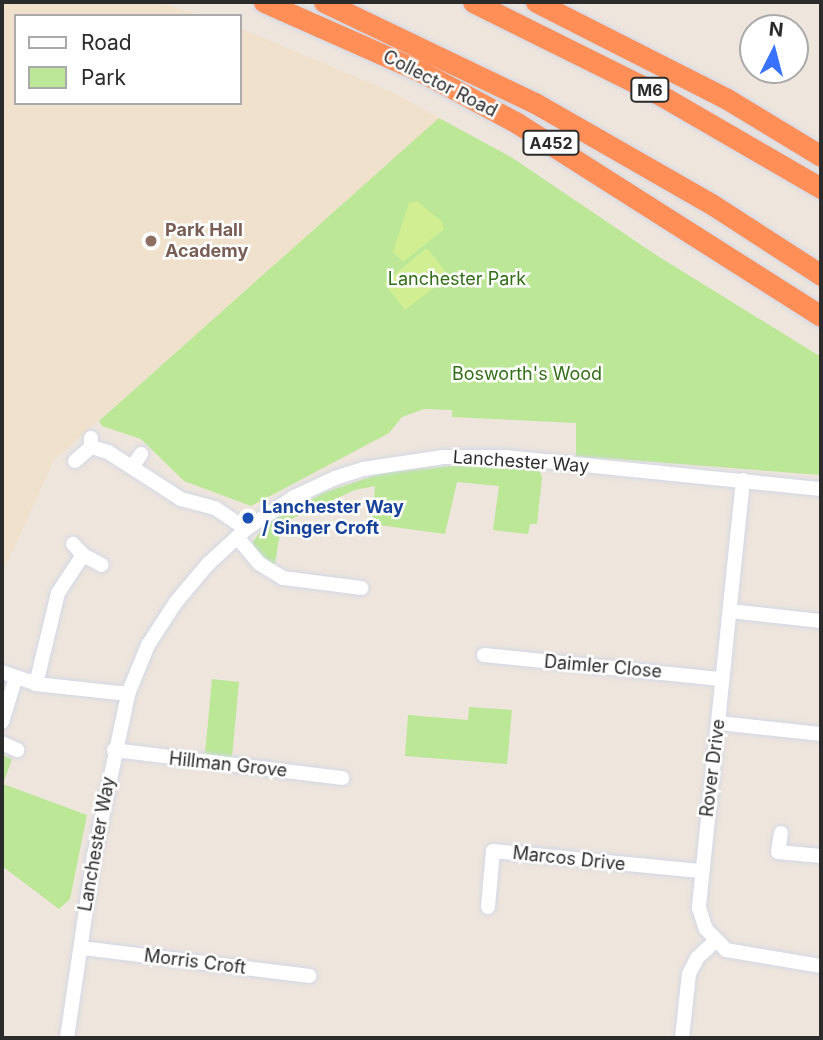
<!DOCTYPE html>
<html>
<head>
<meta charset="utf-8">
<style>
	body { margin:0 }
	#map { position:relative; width:823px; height:1040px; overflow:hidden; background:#eee5dd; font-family:Inter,sans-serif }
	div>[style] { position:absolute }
	.education>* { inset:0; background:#f0e1cc }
	.green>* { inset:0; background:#bbe797 }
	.pitch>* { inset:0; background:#d1ef92 }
	.roads { filter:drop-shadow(0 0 2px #d2d8e5) drop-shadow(0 0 2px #d2d8e5) }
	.minor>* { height:14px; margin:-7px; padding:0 7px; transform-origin:7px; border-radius:7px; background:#fff }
	.highway>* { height:21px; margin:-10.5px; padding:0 10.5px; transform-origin:10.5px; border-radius:10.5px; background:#ff8e57 }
	.dots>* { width:19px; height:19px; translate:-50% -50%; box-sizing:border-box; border:4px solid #fff; border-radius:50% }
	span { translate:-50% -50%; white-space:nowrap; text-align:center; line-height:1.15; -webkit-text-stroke:5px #fff; paint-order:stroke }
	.shield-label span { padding:2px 5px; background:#fff; border:2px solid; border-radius:5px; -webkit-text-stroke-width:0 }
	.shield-label { font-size:16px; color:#2b2b2b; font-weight:700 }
	.street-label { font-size:18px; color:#2b2b2b }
	.education-label { font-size:18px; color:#785e54; font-weight:700 }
	.left { translate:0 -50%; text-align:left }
	.park-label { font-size:18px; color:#326d17 }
	.transit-label { font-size:18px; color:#164399; font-weight:700 }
	.frame { position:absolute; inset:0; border:4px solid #2b2b2b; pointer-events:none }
	.legend { position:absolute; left:14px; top:14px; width:228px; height:91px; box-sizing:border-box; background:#fff; border:2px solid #aaa; margin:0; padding:9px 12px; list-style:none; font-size:21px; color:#2b2b2b }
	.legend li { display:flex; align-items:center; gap:14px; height:35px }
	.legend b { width:35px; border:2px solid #aaa }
	.north { position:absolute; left:739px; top:14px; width:70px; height:70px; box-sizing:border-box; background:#fff; border:2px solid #aaa; border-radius:50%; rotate:6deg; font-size:19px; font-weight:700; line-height:28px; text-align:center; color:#2b2b2b }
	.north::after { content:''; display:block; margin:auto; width:24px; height:32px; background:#3972ff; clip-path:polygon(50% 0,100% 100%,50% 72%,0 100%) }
</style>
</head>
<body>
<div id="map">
	<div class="education">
		<i style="clip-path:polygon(2px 2px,158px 2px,202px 16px,16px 16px,16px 103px,240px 103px,240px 28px,396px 94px,439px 118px,54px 460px,2px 574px)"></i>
	</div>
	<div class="green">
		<i style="clip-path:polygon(439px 118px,511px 157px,656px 255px,821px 357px,821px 475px,576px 456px,576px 423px,452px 417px,452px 410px,424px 409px,402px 417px,389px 433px,251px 506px,184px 481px,141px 439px,102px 426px,99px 421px)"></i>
		<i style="clip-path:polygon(490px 462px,539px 469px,542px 478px,537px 524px,530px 524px,528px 534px,493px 530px,499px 486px,457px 482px,445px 534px,372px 524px,375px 486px,355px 490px,289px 520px,281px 528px,274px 569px,250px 545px,268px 523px,325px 492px,382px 473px)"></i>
		<i style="clip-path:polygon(212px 679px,239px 682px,232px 757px,205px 754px)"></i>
		<i style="clip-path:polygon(469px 707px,512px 710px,507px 764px,405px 756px,408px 715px,468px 720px)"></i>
		<i style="clip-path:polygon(2px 755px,12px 759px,3px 784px,87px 815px,70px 899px,59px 909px,2px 866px)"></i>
	</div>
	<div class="pitch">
		<i style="clip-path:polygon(417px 201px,442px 222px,444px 229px,403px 262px,393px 252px,409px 203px)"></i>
		<i style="clip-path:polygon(427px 248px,449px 276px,405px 310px,384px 283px)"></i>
	</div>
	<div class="roads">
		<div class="minor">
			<i style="left:91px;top:447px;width:18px;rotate:16deg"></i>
			<i style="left:108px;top:452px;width:87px;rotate:32.8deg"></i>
			<i style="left:181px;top:499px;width:35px;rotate:15deg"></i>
			<i style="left:215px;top:508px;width:37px;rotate:34deg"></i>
			<i style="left:75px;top:461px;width:21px;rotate:-41deg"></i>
			<i style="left:91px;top:447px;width:9px;rotate:-90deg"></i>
			<i style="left:132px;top:467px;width:16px;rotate:-55deg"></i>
			<i style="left:743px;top:480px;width:430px;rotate:95.9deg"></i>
			<i style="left:699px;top:908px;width:22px;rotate:72deg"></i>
			<i style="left:706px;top:929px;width:29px;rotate:46deg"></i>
			<i style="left:726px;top:950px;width:96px;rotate:9.6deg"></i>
			<i style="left:237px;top:537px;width:35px;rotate:50deg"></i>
			<i style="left:260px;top:564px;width:27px;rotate:31deg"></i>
			<i style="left:283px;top:578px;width:79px;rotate:7.3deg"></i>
			<i style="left:83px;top:555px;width:21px;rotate:28deg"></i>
			<i style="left:730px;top:611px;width:92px;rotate:6.3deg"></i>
			<i style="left:484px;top:655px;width:239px;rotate:5.8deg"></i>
			<i style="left:2px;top:672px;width:36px;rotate:19deg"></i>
			<i style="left:36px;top:684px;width:93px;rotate:6.2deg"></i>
			<i style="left:36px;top:684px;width:94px;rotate:-76.4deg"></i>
			<i style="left:58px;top:593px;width:45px;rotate:-56.7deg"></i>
			<i style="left:83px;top:555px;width:15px;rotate:-132deg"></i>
			<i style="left:2px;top:722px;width:44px;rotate:-72.8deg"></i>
			<i style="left:719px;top:723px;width:103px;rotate:6.2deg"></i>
			<i style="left:2px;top:743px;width:17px;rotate:25deg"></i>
			<i style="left:114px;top:750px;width:230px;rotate:7deg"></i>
			<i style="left:781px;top:833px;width:19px;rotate:99deg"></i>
			<i style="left:778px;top:852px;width:43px;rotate:5.3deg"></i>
			<i style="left:488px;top:907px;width:56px;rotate:-84.9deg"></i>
			<i style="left:493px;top:851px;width:208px;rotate:5.5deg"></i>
			<i style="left:82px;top:948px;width:229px;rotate:7deg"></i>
			<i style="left:67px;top:1038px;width:184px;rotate:-81.6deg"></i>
			<i style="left:94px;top:856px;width:166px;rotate:-78.1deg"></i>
			<i style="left:128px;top:694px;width:53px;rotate:-67.8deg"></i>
			<i style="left:148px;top:645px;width:51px;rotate:-56.9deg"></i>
			<i style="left:176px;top:602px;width:50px;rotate:-49.9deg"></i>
			<i style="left:208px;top:564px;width:52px;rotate:-42.6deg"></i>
			<i style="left:246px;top:529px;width:58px;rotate:-33.7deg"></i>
			<i style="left:294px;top:497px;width:45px;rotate:-24.9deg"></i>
			<i style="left:335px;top:478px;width:29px;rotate:-18deg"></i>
			<i style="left:363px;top:469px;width:81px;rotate:-8.5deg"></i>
			<i style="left:443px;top:457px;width:62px"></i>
			<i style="left:505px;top:457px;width:318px;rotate:5.8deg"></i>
			<i style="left:682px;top:1038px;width:64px;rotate:-83.8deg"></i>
			<i style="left:689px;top:974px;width:18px;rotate:-63deg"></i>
			<i style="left:697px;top:958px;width:26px;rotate:-43deg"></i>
		</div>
		<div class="highway">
			<i style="left:264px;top:2px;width:173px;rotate:23.9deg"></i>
			<i style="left:422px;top:72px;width:108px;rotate:28.2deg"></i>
			<i style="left:517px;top:123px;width:360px;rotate:32.4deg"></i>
			<i style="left:324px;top:2px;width:234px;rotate:25.6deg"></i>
			<i style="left:535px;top:103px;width:205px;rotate:29.8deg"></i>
			<i style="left:713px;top:205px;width:129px;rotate:32.9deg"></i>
			<i style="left:473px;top:2px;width:211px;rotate:26.4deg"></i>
			<i style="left:662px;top:96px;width:184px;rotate:30.1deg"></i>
			<i style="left:536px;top:2px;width:214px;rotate:26.9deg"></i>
			<i style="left:727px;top:99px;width:110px;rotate:31.2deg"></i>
		</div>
	</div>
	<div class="dots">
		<i style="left:151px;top:241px;background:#8d6e63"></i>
		<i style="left:248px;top:518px;background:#1a4fb4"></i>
	</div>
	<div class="shield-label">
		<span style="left:650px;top:90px">M6</span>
		<span style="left:551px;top:143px">A452</span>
	</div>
	<div class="street-label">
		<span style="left:440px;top:84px;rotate:27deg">Collector Road</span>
		<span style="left:521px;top:462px;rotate:4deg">Lanchester Way</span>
		<span style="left:603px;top:667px;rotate:5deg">Daimler Close</span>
		<span style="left:228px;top:765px;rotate:6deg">Hillman Grove</span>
		<span style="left:713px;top:768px;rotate:-83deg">Rover Drive</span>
		<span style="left:97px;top:844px;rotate:-80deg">Lanchester Way</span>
		<span style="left:569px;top:859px;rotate:6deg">Marcos Drive</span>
		<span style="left:195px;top:962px;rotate:7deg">Morris Croft</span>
	</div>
	<div class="education-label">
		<span class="left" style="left:165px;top:241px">Park Hall<br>Academy</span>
	</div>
	<div class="park-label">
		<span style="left:457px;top:279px">Lanchester Park</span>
		<span style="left:527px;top:374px">Bosworth's Wood</span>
	</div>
	<div class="transit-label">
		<span class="left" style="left:262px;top:518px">Lanchester Way<br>/ Singer Croft</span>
	</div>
	<div class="frame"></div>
	<ul class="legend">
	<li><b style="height:9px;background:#fff"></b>Road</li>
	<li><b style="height:19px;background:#bbe797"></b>Park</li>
	</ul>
	<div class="north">N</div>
</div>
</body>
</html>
